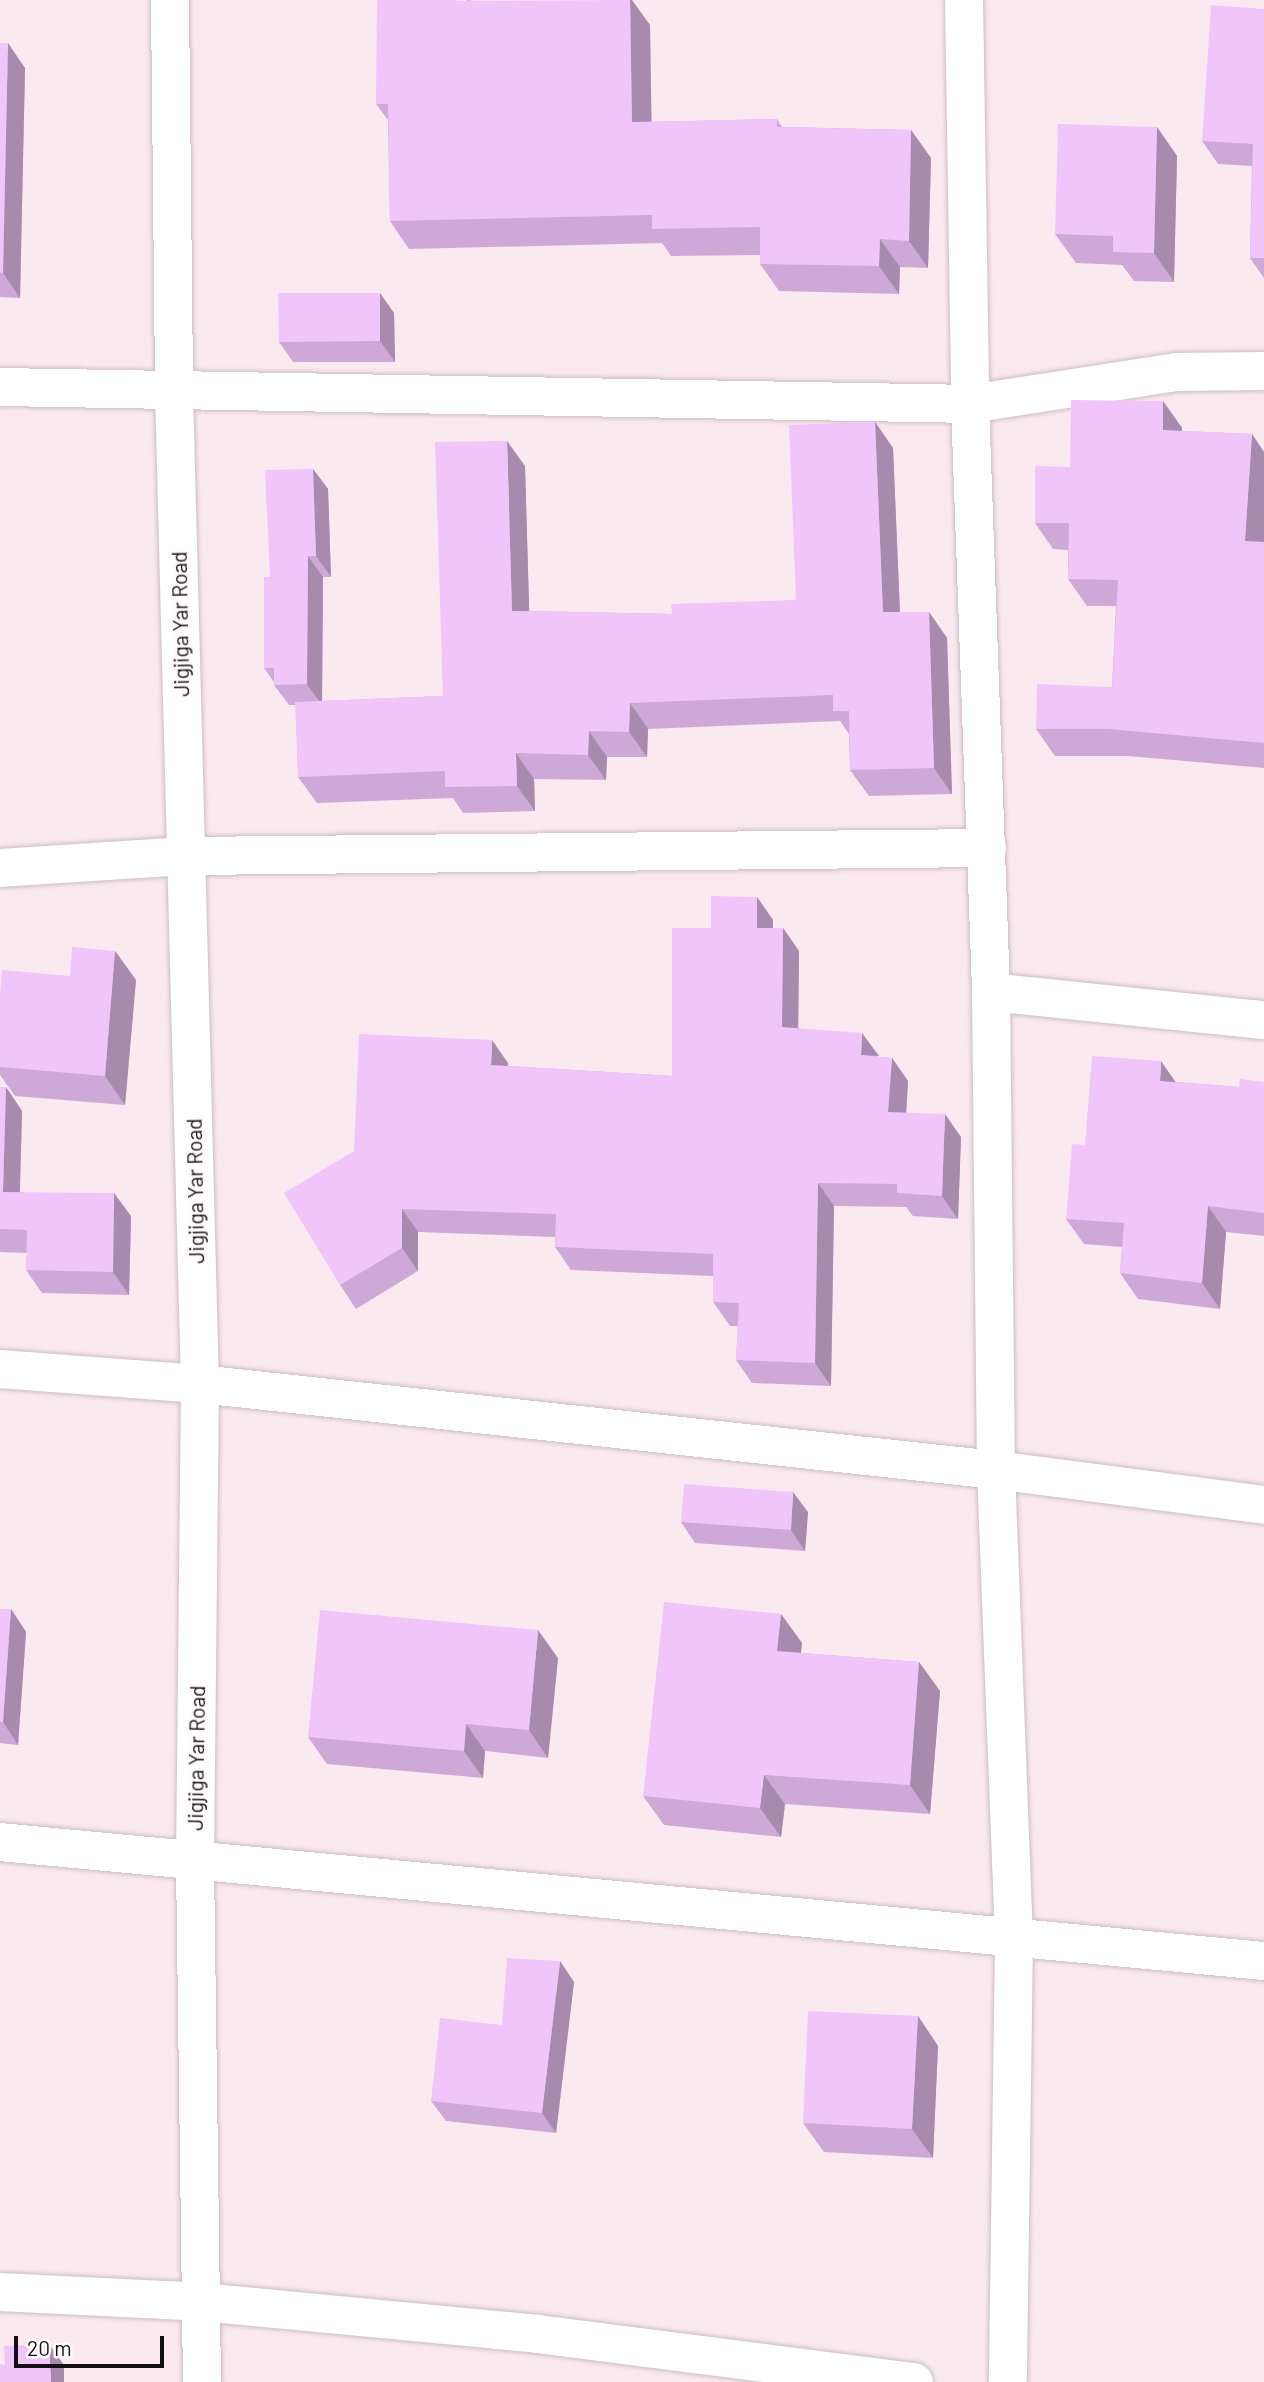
<!DOCTYPE html>
<html>
<head>
<meta charset="utf-8">
<style>
	body { margin:0 }
	#map { position:relative; width:1264px; height:2382px; overflow:hidden; background:#faeaf0; font-family:Barlow,sans-serif }
	div>[style] { position:absolute }
	.roads { filter:drop-shadow(0 0 2px #cdbdc3) drop-shadow(0 0 2px #cdbdc3) }
	.minor>* { height:38px; margin:-19px; padding:0 19px; transform-origin:19px; border-radius:19px; background:#fff }
	.wall>* { inset:0; background:#cea9d7 }
	.shaded-wall>* { inset:0; background:#a88aaf }
	.building>* { inset:0; background:#f0c5fa }
	span { translate:-50% -50%; white-space:nowrap; text-align:center; line-height:1.15; -webkit-text-stroke:7px #fffbfc; paint-order:stroke }
	.street-label { font-size:21px; color:#140f11 }
	.scale { position:absolute; left:14px; top:2336px; width:150px; height:32px; box-sizing:border-box; border:4px solid #140f11; border-top:0; padding-left:9px; font-size:21px; line-height:24px; white-space:nowrap; color:#140f11; -webkit-text-stroke:5px #fffbfc; paint-order:stroke }
</style>
</head>
<body>
<div id="map">
	<div class="roads">
		<div class="minor">
			<i style="left:170px;top:0;width:392px;rotate:89.4deg"></i>
			<i style="left:174px;top:392px;width:992px;rotate:88.5deg"></i>
			<i style="left:200px;top:1384px;width:478px;rotate:90.6deg"></i>
			<i style="left:195px;top:1862px;width:520px;rotate:89.23deg"></i>
			<i style="left:964px;top:0;width:404px;rotate:89.1deg"></i>
			<i style="left:970px;top:404px;width:588px;rotate:87.95deg"></i>
			<i style="left:991px;top:992px;width:478px;rotate:89.4deg"></i>
			<i style="left:996px;top:1470px;width:470px;rotate:87.8deg"></i>
			<i style="left:1014px;top:1940px;width:442px;rotate:90.8deg"></i>
			<i style="left:0;top:387px;width:970px;rotate:1deg"></i>
			<i style="left:970px;top:404px;width:209px;rotate:-8.8deg"></i>
			<i style="left:1177px;top:372px;width:87px;rotate:-0.7deg"></i>
			<i style="left:0;top:868px;width:186px;rotate:-3.7deg"></i>
			<i style="left:186px;top:856px;width:801px;rotate:-0.57deg"></i>
			<i style="left:991px;top:992px;width:274px;rotate:5.9deg"></i>
			<i style="left:0;top:1369px;width:201px;rotate:4.3deg"></i>
			<i style="left:200px;top:1384px;width:801px;rotate:6.17deg"></i>
			<i style="left:996px;top:1470px;width:270px;rotate:7.4deg"></i>
			<i style="left:0;top:1842px;width:1270px;rotate:5.38deg"></i>
			<i style="left:0;top:2292px;width:201px;rotate:2.8deg"></i>
			<i style="left:201px;top:2302px;width:339px;rotate:5.4deg"></i>
			<i style="left:538px;top:2334px;width:379px;rotate:7.3deg"></i>
		</div>
	</div>
	<div class="wall">
		<i style="clip-path:polygon(467px 0,650px 25px,651px 122px,777px 119px,782px 127px,911px 130px,931px 158px,928px 268px,900px 267px,899px 294px,779px 291px,760px 264px,760px 255px,671px 256px,662px 243px,409px 249px,390px 221px,388px 120px,376px 104px)"></i>
		<i style="clip-path:polygon(1264px 9px,1264px 278px,1250px 258px,1252px 166px,1218px 164px,1202px 141px)"></i>
		<i style="clip-path:polygon(0 43px,25px 68px,20px 298px,0 297px)"></i>
		<i style="clip-path:polygon(1157px 127px,1177px 156px,1174px 282px,1134px 281px,1122px 265px,1076px 263px,1055px 234px)"></i>
		<i style="clip-path:polygon(394px 313px,395px 362px,293px 362px,279px 342px)"></i>
		<i style="clip-path:polygon(1163px 401px,1182px 428px,1182px 431px,1252px 434px,1264px 452px,1264px 768px,1128px 756px,1055px 756px,1036px 729px,1112px 687px,1116px 606px,1087px 606px,1068px 579px,1068px 550px,1053px 549px,1035px 523px,1070px 467px)"></i>
		<i style="clip-path:polygon(875px 422px,893px 448px,900px 612px,929px 612px,947px 638px,952px 794px,869px 796px,850px 770px,849px 734px,840px 721px,648px 729px,647px 757px,607px 757px,606px 780px,534px 779px,535px 811px,463px 813px,453px 798px,317px 803px,298px 777px,296px 705px,289px 705px,274px 685px,274px 682px,264px 668px,270px 577px,313px 469px,328px 489px,331px 577px,323px 577px,322px 701px,443px 696px,525px 466px,529px 611px,672px 614px,796px 600px)"></i>
		<i style="clip-path:polygon(757px 897px,773px 920px,773px 928px,783px 928px,799px 951px,798px 1028px,879px 1057px,892px 1058px,908px 1081px,906px 1113px,961px 1137px,958px 1219px,913px 1216px,906px 1207px,834px 1206px,831px 1386px,752px 1383px,736px 1360px,738px 1326px,730px 1326px,713px 1302px,713px 1276px,571px 1270px,555px 1247px,555px 1237px,418px 1232px,418px 1271px,356px 1309px,340px 1285px,508px 1063px,508px 1066px,672px 1076px,711px 928px)"></i>
		<i style="clip-path:polygon(115px 951px,136px 980px,125px 1105px,15px 1096px,0 1075px,0 995px,70px 976px)"></i>
		<i style="clip-path:polygon(1176px 1082px,1239px 1087px,1264px 1082px,1264px 1236px,1226px 1232px,1220px 1309px,1138px 1299px,1120px 1273px,1122px 1247px,1084px 1244px,1066px 1219px,1085px 1145px)"></i>
		<i style="clip-path:polygon(0 1087px,6px 1087px,22px 1111px,20px 1192px,131px 1216px,129px 1295px,42px 1293px,26px 1270px,27px 1253px,0 1252px)"></i>
		<i style="clip-path:polygon(808px 1512px,805px 1551px,695px 1543px,681px 1522px)"></i>
		<i style="clip-path:polygon(0 1609px,11px 1609px,26px 1632px,18px 1745px,0 1743px)"></i>
		<i style="clip-path:polygon(781px 1614px,802px 1643px,801px 1653px,919px 1662px,940px 1691px,930px 1814px,785px 1804px,781px 1837px,664px 1825px,643px 1796px)"></i>
		<i style="clip-path:polygon(558px 1658px,548px 1758px,485px 1751px,483px 1778px,327px 1764px,308px 1737px)"></i>
		<i style="clip-path:polygon(574px 1982px,556px 2133px,446px 2121px,431px 2101px,502px 2025px)"></i>
		<i style="clip-path:polygon(918px 2016px,938px 2046px,933px 2158px,824px 2152px,803px 2123px)"></i>
	</div>
	<div class="shaded-wall">
		<i style="clip-path:polygon(630px 0,632px 0,650px 25px,652px 149px,632px 122px)"></i>
		<i style="clip-path:polygon(8px 43px,25px 68px,20px 298px,3px 273px)"></i>
		<i style="clip-path:polygon(1157px 127px,1177px 156px,1174px 282px,1154px 253px)"></i>
		<i style="clip-path:polygon(911px 130px,931px 158px,928px 268px,909px 241px)"></i>
		<i style="clip-path:polygon(880px 239px,900px 267px,899px 294px,879px 266px)"></i>
		<i style="clip-path:polygon(380px 293px,394px 313px,395px 362px,380px 341px)"></i>
		<i style="clip-path:polygon(1163px 401px,1182px 428px,1182px 457px,1163px 430px)"></i>
		<i style="clip-path:polygon(875px 422px,893px 448px,901px 638px,883px 612px)"></i>
		<i style="clip-path:polygon(1252px 434px,1264px 452px,1264px 558px,1245px 541px)"></i>
		<i style="clip-path:polygon(507px 441px,525px 466px,530px 637px,512px 611px)"></i>
		<i style="clip-path:polygon(313px 469px,328px 489px,331px 577px,316px 556px)"></i>
		<i style="clip-path:polygon(308px 556px,323px 577px,322px 705px,307px 684px)"></i>
		<i style="clip-path:polygon(929px 612px,947px 638px,952px 794px,934px 768px)"></i>
		<i style="clip-path:polygon(630px 703px,648px 729px,647px 757px,629px 732px)"></i>
		<i style="clip-path:polygon(589px 731px,607px 757px,606px 780px,588px 755px)"></i>
		<i style="clip-path:polygon(516px 753px,534px 779px,535px 811px,517px 786px)"></i>
		<i style="clip-path:polygon(757px 897px,773px 920px,773px 951px,757px 928px)"></i>
		<i style="clip-path:polygon(783px 928px,799px 951px,798px 1050px,782px 1027px)"></i>
		<i style="clip-path:polygon(115px 951px,136px 980px,125px 1105px,105px 1076px)"></i>
		<i style="clip-path:polygon(862px 1033px,879px 1056px,861px 1055px)"></i>
		<i style="clip-path:polygon(492px 1040px,508px 1063px,507px 1088px,491px 1065px)"></i>
		<i style="clip-path:polygon(892px 1058px,908px 1081px,905px 1135px,888px 1112px)"></i>
		<i style="clip-path:polygon(1161px 1061px,1179px 1087px,1160px 1081px)"></i>
		<i style="clip-path:polygon(6px 1087px,22px 1111px,19px 1215px,3px 1192px)"></i>
		<i style="clip-path:polygon(945px 1114px,961px 1137px,958px 1219px,942px 1196px)"></i>
		<i style="clip-path:polygon(818px 1183px,834px 1206px,831px 1386px,815px 1363px)"></i>
		<i style="clip-path:polygon(114px 1193px,131px 1216px,129px 1295px,113px 1272px)"></i>
		<i style="clip-path:polygon(1208px 1206px,1226px 1232px,1220px 1309px,1202px 1283px)"></i>
		<i style="clip-path:polygon(402px 1209px,418px 1232px,418px 1271px,402px 1248px)"></i>
		<i style="clip-path:polygon(793px 1492px,808px 1512px,805px 1551px,791px 1530px)"></i>
		<i style="clip-path:polygon(11px 1609px,26px 1632px,18px 1745px,3px 1722px)"></i>
		<i style="clip-path:polygon(781px 1614px,802px 1643px,798px 1680px,777px 1651px)"></i>
		<i style="clip-path:polygon(538px 1630px,558px 1658px,548px 1758px,529px 1730px)"></i>
		<i style="clip-path:polygon(919px 1662px,940px 1691px,930px 1814px,910px 1785px)"></i>
		<i style="clip-path:polygon(466px 1724px,485px 1751px,483px 1778px,464px 1751px)"></i>
		<i style="clip-path:polygon(764px 1775px,785px 1804px,781px 1837px,760px 1808px)"></i>
		<i style="clip-path:polygon(560px 1961px,574px 1982px,556px 2133px,542px 2113px)"></i>
		<i style="clip-path:polygon(918px 2016px,938px 2046px,933px 2158px,912px 2129px)"></i>
		<i style="clip-path:polygon(49px 2344px,64px 2365px,64px 2382px,51px 2382px)"></i>
	</div>
	<div class="building">
		<i style="clip-path:polygon(377px 0,455px 0,455px 1px,630px 0,632px 122px,777px 119px,777px 127px,911px 130px,909px 241px,880px 239px,879px 266px,760px 264px,760px 227px,652px 229px,652px 215px,390px 221px,388px 104px,376px 104px)"></i>
		<i style="clip-path:polygon(1211px 5px,1264px 9px,1264px 258px,1250px 258px,1253px 144px,1202px 141px)"></i>
		<i style="clip-path:polygon(0 43px,8px 43px,3px 273px,0 273px)"></i>
		<i style="clip-path:polygon(1058px 124px,1157px 127px,1154px 253px,1113px 252px,1113px 236px,1055px 234px)"></i>
		<i style="clip-path:polygon(278px 293px,380px 293px,380px 341px,279px 342px)"></i>
		<i style="clip-path:polygon(1071px 400px,1163px 401px,1163px 430px,1252px 434px,1245px 541px,1264px 542px,1264px 743px,1109px 729px,1036px 729px,1037px 684px,1112px 687px,1118px 580px,1068px 579px,1069px 523px,1035px 523px,1035px 466px,1070px 467px)"></i>
		<i style="clip-path:polygon(875px 422px,883px 612px,929px 612px,934px 768px,850px 770px,849px 711px,833px 711px,833px 695px,630px 703px,629px 732px,589px 731px,588px 755px,516px 753px,517px 786px,445px 787px,445px 771px,298px 777px,295px 702px,443px 696px,435px 442px,507px 441px,512px 611px,672px 614px,671px 604px,796px 600px,789px 425px)"></i>
		<i style="clip-path:polygon(313px 469px,316px 556px,308px 556px,307px 684px,274px 685px,274px 668px,264px 668px,264px 577px,270px 577px,265px 470px)"></i>
		<i style="clip-path:polygon(711px 896px,757px 897px,757px 928px,783px 928px,782px 1027px,862px 1033px,861px 1055px,892px 1058px,888px 1112px,945px 1114px,942px 1196px,897px 1193px,897px 1184px,818px 1183px,815px 1363px,736px 1360px,739px 1303px,713px 1302px,713px 1254px,555px 1247px,556px 1214px,402px 1209px,402px 1248px,340px 1285px,284px 1193px,354px 1151px,359px 1034px,492px 1040px,491px 1065px,672px 1076px,672px 928px,711px 928px)"></i>
		<i style="clip-path:polygon(72px 947px,115px 951px,105px 1076px,0 1067px,0 995px,2px 970px,70px 976px)"></i>
		<i style="clip-path:polygon(1092px 1056px,1161px 1061px,1160px 1081px,1239px 1087px,1240px 1079px,1264px 1082px,1264px 1213px,1208px 1206px,1202px 1283px,1120px 1273px,1124px 1223px,1066px 1219px,1072px 1144px,1085px 1145px)"></i>
		<i style="clip-path:polygon(0 1087px,6px 1087px,3px 1192px,114px 1193px,113px 1272px,26px 1270px,27px 1230px,0 1229px)"></i>
		<i style="clip-path:polygon(684px 1484px,793px 1492px,791px 1530px,681px 1522px)"></i>
		<i style="clip-path:polygon(664px 1602px,781px 1614px,777px 1651px,919px 1662px,910px 1785px,764px 1775px,760px 1808px,643px 1796px)"></i>
		<i style="clip-path:polygon(0 1609px,11px 1609px,3px 1722px,0 1722px)"></i>
		<i style="clip-path:polygon(320px 1610px,538px 1630px,529px 1730px,466px 1724px,464px 1751px,308px 1737px)"></i>
		<i style="clip-path:polygon(507px 1958px,560px 1961px,542px 2113px,431px 2101px,440px 2018px,502px 2025px)"></i>
		<i style="clip-path:polygon(808px 2011px,918px 2016px,912px 2129px,803px 2123px)"></i>
		<i style="clip-path:polygon(49px 2344px,51px 2382px,0 2382px,0 2364px,5px 2365px,4px 2346px)"></i>
	</div>
	<div class="street-label">
		<span style="left:180px;top:624px;rotate:-91deg">Jigjiga Yar Road</span>
		<span style="left:195px;top:1191px;rotate:-91deg">Jigjiga Yar Road</span>
		<span style="left:196px;top:1758px;rotate:-89deg">Jigjiga Yar Road</span>
	</div>
	<div class="scale">20 m</div>
</div>
</body>
</html>
